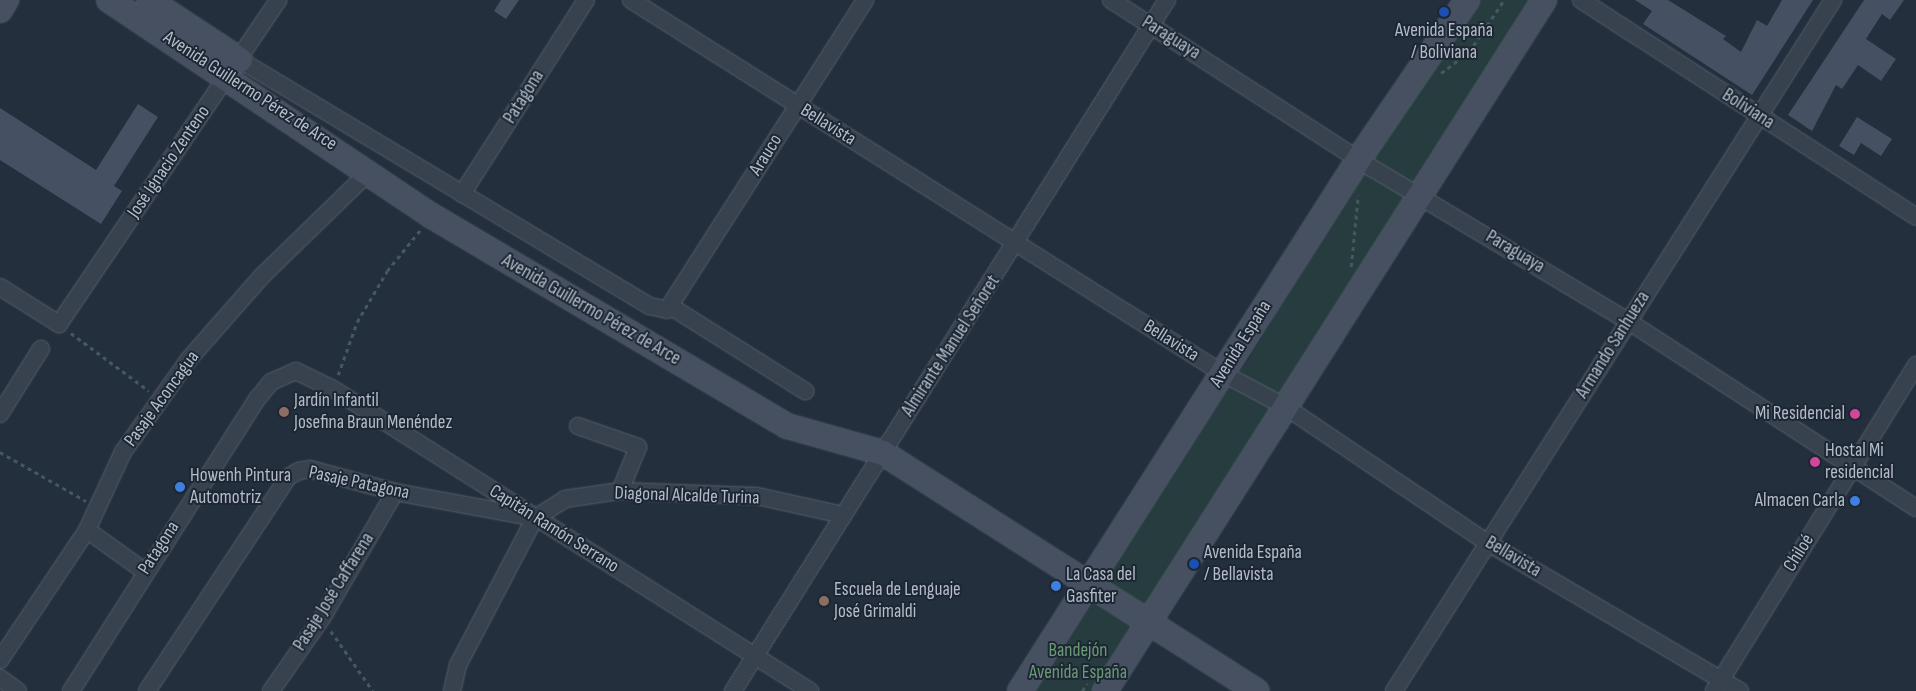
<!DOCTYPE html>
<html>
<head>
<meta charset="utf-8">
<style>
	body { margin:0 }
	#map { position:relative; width:1916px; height:691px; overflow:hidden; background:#242f3e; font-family:"Sofia Sans Condensed",sans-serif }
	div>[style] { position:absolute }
	.green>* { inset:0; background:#263c3f }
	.building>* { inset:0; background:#455162 }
	.path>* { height:2.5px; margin-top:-1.25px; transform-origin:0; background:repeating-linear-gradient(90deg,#44595c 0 4px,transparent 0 8px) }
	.roads { filter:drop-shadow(0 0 1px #565f6c) drop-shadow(0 0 1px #565f6c) }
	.street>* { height:16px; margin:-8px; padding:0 8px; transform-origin:8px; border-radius:8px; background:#38414e }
	.secondary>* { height:24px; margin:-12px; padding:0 12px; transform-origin:12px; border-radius:12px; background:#465061 }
	.dots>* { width:14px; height:14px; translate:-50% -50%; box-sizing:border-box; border:2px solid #1d2633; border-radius:50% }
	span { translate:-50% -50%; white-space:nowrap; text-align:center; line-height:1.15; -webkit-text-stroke:4px #1d2633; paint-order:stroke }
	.poi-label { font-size:19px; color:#b4bcc9 }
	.left { translate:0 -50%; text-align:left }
	.right { translate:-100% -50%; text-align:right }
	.street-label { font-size:19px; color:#b4bcc9 }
	.park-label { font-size:19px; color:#6b9a76 }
</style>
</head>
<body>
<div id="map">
	<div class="green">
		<i style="clip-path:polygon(1477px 0,1536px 0,1093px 691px,1026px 691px,1094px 584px,1248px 360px,1362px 172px)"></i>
	</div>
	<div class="building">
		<i style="clip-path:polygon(501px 0,519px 0,506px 19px,494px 11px)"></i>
		<i style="clip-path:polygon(1635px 0,1668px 0,1726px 36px,1723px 39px,1741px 52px,1757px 20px,1767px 26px,1782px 0,1813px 0,1752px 95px,1643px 24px,1652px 11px)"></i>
		<i style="clip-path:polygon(1864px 0,1904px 0,1890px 20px,1882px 14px,1866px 39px,1896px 59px,1881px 81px,1858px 65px,1842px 89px,1836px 85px,1812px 131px,1788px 115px)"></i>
		<i style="clip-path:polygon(138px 104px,158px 117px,114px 186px,122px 191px,101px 224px,0 160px,0 108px,96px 170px)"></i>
		<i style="clip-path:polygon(1857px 117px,1892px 139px,1881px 156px,1861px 143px,1854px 155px,1839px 146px)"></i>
	</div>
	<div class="path">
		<i style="left:1441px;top:73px;width:35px;rotate:-37deg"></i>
		<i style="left:1469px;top:52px;width:63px;rotate:-56.1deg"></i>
		<i style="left:1351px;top:267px;width:72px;rotate:-84.4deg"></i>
		<i style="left:71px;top:333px;width:97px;rotate:36.6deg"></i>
		<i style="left:338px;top:375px;width:56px;rotate:-70.3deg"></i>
		<i style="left:357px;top:322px;width:59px;rotate:-59.5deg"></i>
		<i style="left:387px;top:271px;width:54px;rotate:-51deg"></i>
		<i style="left:0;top:452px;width:99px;rotate:29.7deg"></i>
		<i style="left:331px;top:631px;width:73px;rotate:55deg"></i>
		<i style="left:1082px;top:691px;width:9px;rotate:-54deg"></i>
	</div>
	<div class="roads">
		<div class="street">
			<i style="left:631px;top:0;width:699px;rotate:32.26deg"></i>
			<i style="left:1222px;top:373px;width:72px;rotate:28deg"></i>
			<i style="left:1286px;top:407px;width:244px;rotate:34deg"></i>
			<i style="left:1488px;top:543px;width:292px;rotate:30.4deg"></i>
			<i style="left:1111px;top:0;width:310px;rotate:32.8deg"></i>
			<i style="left:1372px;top:168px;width:298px;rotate:30.9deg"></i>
			<i style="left:1628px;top:321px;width:343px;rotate:33deg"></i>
			<i style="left:1581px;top:0;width:399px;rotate:32.9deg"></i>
			<i style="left:240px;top:60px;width:478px;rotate:31deg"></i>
			<i style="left:650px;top:306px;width:17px;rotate:13deg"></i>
			<i style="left:667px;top:310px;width:368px;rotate:-57.4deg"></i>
			<i style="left:462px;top:194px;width:230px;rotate:-57.4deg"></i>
			<i style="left:0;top:287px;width:70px;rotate:32.1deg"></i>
			<i style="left:59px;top:324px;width:391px;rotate:-55.9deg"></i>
			<i style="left:670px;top:306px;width:160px;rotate:32.2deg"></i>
			<i style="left:0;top:414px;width:77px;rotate:-57.8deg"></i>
			<i style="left:578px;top:426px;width:64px;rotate:19.3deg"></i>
			<i style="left:638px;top:447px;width:48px;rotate:112.2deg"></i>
			<i style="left:535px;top:518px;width:36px;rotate:-32deg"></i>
			<i style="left:565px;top:499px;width:56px;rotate:-8.3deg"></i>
			<i style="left:620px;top:491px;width:137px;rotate:2.1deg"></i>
			<i style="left:757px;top:496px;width:88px;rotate:12.5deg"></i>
			<i style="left:87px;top:530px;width:70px;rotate:35.7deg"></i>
			<i style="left:0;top:660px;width:156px;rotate:-56.2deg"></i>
			<i style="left:87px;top:530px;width:86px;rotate:-65.2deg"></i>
			<i style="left:123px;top:452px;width:114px;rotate:-54.6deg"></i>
			<i style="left:189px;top:359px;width:111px;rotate:-48.7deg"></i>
			<i style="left:262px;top:276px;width:151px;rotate:-44.2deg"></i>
			<i style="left:0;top:678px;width:22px;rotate:36deg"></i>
			<i style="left:71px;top:691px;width:348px;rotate:-57.5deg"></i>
			<i style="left:258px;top:398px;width:21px;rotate:-51deg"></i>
			<i style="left:271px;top:382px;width:27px;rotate:-24deg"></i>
			<i style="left:296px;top:371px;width:41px;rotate:25.9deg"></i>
			<i style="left:333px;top:389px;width:565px;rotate:32.34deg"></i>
			<i style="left:147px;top:691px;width:256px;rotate:-56.6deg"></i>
			<i style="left:288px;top:477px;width:13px;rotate:-29deg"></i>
			<i style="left:299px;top:471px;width:11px;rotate:-10deg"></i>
			<i style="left:310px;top:469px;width:88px;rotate:15.1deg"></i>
			<i style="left:395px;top:492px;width:133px;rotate:10.4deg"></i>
			<i style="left:271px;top:691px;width:89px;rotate:-55.1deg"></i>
			<i style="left:322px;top:618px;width:146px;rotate:-59.9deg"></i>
			<i style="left:452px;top:691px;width:27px;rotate:-77deg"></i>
			<i style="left:458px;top:665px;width:166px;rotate:-62.4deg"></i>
			<i style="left:733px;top:691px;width:816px;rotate:-57.87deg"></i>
			<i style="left:1394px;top:691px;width:819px;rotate:-57.57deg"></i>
			<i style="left:1714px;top:691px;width:384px;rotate:-58.2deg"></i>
		</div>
		<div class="secondary">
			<i style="left:109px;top:0;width:389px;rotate:33.8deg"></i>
			<i style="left:432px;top:216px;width:412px;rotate:30.6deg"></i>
			<i style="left:787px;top:426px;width:100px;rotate:15.7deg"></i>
			<i style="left:883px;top:453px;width:443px;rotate:32.5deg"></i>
			<i style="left:149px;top:0;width:109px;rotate:33.4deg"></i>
			<i style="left:0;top:10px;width:12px;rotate:-59deg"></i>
			<i style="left:1020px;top:691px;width:633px;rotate:-57.51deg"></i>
			<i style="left:1360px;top:157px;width:190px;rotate:-55.7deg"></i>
			<i style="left:1105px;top:691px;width:819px;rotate:-57.57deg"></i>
		</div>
	</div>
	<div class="dots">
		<i style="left:1444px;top:12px;background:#1a4fb4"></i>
		<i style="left:284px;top:412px;background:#8d6e63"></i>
		<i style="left:1855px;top:414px;background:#d1479c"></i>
		<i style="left:1815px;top:462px;background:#d1479c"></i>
		<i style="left:180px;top:487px;background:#3f7fe0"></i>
		<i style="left:1855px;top:501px;background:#3f7fe0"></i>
		<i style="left:1194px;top:564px;background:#1a4fb4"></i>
		<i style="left:1056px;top:586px;background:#3f7fe0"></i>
		<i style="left:824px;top:601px;background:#8d6e63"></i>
	</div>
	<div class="poi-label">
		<span style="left:1444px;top:42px">Avenida España<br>/ Boliviana</span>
		<span class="left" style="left:294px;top:412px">Jardín Infantil<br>Josefina Braun Menéndez</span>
		<span class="right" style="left:1845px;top:414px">Mi Residencial</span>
		<span class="left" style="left:1825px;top:462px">Hostal Mi<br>residencial</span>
		<span class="left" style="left:190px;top:487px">Howenh Pintura<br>Automotriz</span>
		<span class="right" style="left:1845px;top:501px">Almacen Carla</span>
		<span class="left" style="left:1204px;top:564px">Avenida España<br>/ Bellavista</span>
		<span class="left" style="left:1066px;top:586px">La Casa del<br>Gasfiter</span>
		<span class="left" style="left:834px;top:601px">Escuela de Lenguaje<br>José Grimaldi</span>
	</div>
	<div class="street-label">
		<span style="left:1171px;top:38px;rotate:32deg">Paraguaya</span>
		<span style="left:250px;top:91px;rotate:33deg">Avenida Guillermo Pérez de Arce</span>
		<span style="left:524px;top:97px;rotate:-58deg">Patagona</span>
		<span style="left:1748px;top:109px;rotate:33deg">Boliviana</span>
		<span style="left:828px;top:125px;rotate:32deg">Bellavista</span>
		<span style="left:766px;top:155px;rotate:-58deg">Arauco</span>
		<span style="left:169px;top:162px;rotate:-56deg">José Ignacio Zenteno</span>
		<span style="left:1515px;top:252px;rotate:31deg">Paraguaya</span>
		<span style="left:591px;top:310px;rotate:30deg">Avenida Guillermo Pérez de Arce</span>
		<span style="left:1171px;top:341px;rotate:32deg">Bellavista</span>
		<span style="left:1241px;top:344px;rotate:-58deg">Avenida España</span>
		<span style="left:1613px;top:345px;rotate:-58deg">Armando Sanhueza</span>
		<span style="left:951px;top:346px;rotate:-57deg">Almirante Manuel Señoret</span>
		<span style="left:162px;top:399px;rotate:-54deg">Pasaje Aconcagua</span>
		<span style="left:359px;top:483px;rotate:12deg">Pasaje Patagona</span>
		<span style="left:687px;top:496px;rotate:2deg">Diagonal Alcalde Turina</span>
		<span style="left:554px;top:529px;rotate:32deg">Capitán Ramón Serrano</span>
		<span style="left:159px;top:548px;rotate:-57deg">Patagona</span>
		<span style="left:1799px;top:553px;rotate:-58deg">Chiloé</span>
		<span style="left:1513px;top:557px;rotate:31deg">Bellavista</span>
		<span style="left:334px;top:592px;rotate:-58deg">Pasaje José Caffarena</span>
	</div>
	<div class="park-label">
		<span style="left:1078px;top:662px">Bandejón<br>Avenida España</span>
	</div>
</div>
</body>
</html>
